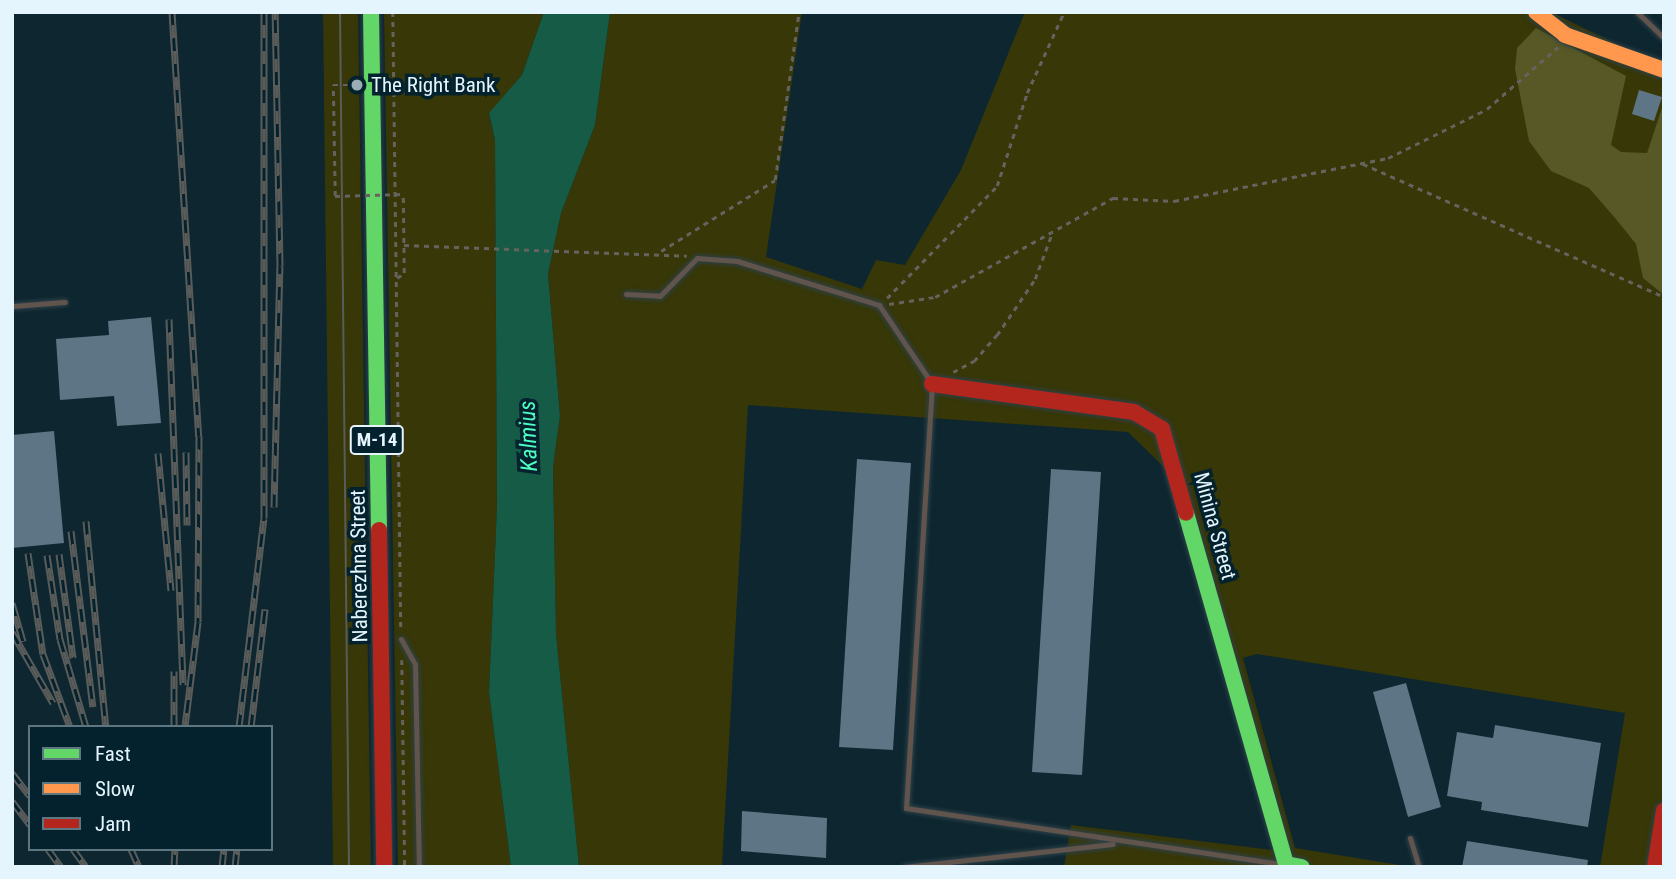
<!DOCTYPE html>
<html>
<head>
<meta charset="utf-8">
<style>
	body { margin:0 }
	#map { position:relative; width:1676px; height:879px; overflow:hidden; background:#0d262f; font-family:"Roboto Condensed",sans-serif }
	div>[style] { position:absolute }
	.green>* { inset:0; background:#373707 }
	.forest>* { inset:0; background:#575825 }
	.water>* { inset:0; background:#165b45 }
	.building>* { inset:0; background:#5d7584 }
	.path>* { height:2.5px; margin-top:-1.25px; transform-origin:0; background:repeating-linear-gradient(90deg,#65625f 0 5px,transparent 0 10px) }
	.roads { filter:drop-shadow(0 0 2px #2e4149) drop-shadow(0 0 2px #2e4149) }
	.lane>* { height:5px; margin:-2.5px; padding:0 2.5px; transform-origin:2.5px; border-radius:2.5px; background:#61544d }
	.fast>* { height:16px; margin:-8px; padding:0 8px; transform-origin:8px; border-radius:8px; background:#63d668 }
	.slow>* { height:16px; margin:-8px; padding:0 8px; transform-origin:8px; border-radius:8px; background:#ff974d }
	.jam>* { height:16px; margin:-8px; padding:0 8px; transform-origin:8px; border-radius:8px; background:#b3261e }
	.tram>* { height:2px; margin:-1px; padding:0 1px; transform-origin:1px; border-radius:1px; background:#5a5c5a }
	.rail>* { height:7px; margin-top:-3.5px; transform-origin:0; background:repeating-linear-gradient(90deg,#04222d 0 13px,#5a5c5a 0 26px); box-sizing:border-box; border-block:2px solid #5a5c5a }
	.path-bridge>* { height:2.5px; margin-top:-1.25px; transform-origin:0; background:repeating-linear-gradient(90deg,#65625f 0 5px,transparent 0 10px) }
	.dots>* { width:19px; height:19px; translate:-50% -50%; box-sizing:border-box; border:4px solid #04222d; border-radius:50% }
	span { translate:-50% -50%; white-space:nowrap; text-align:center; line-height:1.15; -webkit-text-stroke:7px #04222d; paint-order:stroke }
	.shield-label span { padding:2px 5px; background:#04222d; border:2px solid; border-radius:5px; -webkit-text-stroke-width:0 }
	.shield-label { font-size:19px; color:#e5f5fd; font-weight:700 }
	.poi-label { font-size:21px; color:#e5f5fd }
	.left { translate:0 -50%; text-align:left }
	.street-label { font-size:21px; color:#e5f5fd }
	.water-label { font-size:23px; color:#4dfec2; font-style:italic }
	.frame { position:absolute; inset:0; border:14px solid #e5f5fd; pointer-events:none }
	.legend { position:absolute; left:28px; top:725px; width:245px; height:126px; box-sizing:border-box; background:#04222d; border:2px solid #5e7680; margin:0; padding:9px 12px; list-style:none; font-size:21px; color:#e5f5fd }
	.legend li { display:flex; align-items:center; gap:14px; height:35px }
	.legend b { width:35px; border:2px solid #5e7680 }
</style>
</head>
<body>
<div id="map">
	<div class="green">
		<i style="clip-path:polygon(323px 12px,358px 12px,371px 867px,333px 867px)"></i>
		<i style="clip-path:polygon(384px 12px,544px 12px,522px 75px,489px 114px,495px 140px,497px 507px,489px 692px,511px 867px,398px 867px)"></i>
		<i style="clip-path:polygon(610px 12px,802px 12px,766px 257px,862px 289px,876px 260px,905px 265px,961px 170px,1025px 12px,1551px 12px,1641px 56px,1664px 60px,1664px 867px,1600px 867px,1625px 713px,1257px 654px,1243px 658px,1295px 848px,1412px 867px,1064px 867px,1071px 825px,1273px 850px,1169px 472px,1128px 432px,748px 405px,722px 867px,579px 867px,556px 634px,553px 467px,560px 416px,548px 274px,561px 213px,595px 125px)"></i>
	</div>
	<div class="forest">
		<i style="clip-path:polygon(1536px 28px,1626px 76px,1611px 145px,1621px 152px,1647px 153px,1664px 102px,1664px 295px,1643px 278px,1636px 244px,1615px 218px,1589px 188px,1551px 171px,1529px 141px,1515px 69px,1517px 48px)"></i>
	</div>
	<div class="water">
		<i style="clip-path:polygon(544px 12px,610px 12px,595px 125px,561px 213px,548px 274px,560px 416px,553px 467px,556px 634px,579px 867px,511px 867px,489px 692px,497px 507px,495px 140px,489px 113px,522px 75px)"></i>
	</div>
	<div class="building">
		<i style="clip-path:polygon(1639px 90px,1662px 97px,1654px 121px,1632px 114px)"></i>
		<i style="clip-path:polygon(151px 317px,161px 423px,117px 426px,114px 396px,60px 400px,56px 339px,109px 335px,108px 321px)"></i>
		<i style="clip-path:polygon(54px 431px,64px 543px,12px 548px,12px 435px)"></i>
		<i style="clip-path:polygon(857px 459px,911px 463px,893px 750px,839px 747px)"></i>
		<i style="clip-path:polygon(1051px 469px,1101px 472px,1082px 775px,1032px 772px)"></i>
		<i style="clip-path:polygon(1406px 683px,1441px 807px,1408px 817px,1373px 692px)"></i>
		<i style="clip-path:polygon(1495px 725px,1601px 743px,1588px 827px,1481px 810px,1482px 802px,1447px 796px,1457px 732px,1493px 738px)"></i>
		<i style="clip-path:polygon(742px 811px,827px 818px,826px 858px,741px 851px)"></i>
		<i style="clip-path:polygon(1467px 841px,1588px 860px,1587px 867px,1462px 867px)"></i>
	</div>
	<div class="path">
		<i style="left:393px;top:12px;width:617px;rotate:89.26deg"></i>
		<i style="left:1363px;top:164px;width:329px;rotate:23.8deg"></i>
		<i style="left:335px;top:196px;width:111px;rotate:-91deg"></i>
		<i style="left:333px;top:85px;width:23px"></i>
		<i style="left:404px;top:245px;width:283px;rotate:2.2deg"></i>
		<i style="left:661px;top:251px;width:134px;rotate:-31.9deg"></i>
		<i style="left:775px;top:180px;width:170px;rotate:-81.9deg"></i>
		<i style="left:397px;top:278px;width:9px;rotate:-36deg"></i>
		<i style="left:404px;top:273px;width:79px;rotate:-90.7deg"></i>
		<i style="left:887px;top:298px;width:157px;rotate:-45.5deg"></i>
		<i style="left:997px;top:186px;width:98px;rotate:-72.1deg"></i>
		<i style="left:1027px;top:93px;width:89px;rotate:-65.4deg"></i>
		<i style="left:889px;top:304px;width:47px;rotate:-8.7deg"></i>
		<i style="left:935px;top:297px;width:204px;rotate:-29.1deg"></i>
		<i style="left:1113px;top:198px;width:61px;rotate:2.8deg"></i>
		<i style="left:1174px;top:201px;width:218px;rotate:-11.4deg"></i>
		<i style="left:1388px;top:158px;width:110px;rotate:-26.3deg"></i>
		<i style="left:1487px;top:109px;width:94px;rotate:-41.1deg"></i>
		<i style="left:953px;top:372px;width:24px;rotate:-28deg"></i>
		<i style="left:974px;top:361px;width:35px;rotate:-49deg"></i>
		<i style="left:997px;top:335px;width:68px;rotate:-55.8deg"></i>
		<i style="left:1035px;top:279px;width:46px;rotate:-69.6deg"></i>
		<i style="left:402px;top:660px;width:207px;rotate:89.2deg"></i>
	</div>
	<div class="roads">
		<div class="lane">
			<i style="left:1637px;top:12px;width:37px;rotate:44deg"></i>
			<i style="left:626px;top:294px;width:34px;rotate:3deg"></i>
			<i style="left:660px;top:296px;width:53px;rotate:-45.8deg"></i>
			<i style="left:697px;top:258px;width:40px;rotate:4.3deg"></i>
			<i style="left:737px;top:261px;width:149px;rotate:17.2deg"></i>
			<i style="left:879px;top:305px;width:95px;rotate:56.1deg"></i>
			<i style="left:932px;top:384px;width:425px;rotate:93.5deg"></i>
			<i style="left:906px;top:808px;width:380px;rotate:8.5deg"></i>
			<i style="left:12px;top:306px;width:53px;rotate:-4.3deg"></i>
			<i style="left:401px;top:639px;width:29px;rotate:61deg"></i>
			<i style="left:415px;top:664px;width:203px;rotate:88.9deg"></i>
			<i style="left:1410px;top:838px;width:30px;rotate:73deg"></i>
			<i style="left:904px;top:867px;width:210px;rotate:-6.3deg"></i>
		</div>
		<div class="fast">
			<i style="left:371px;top:12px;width:518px;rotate:89.12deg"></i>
			<i style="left:1186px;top:513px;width:365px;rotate:74.1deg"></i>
			<i style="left:1286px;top:864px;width:16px;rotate:11deg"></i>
		</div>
		<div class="slow">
			<i style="left:1536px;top:12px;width:37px;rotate:38deg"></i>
			<i style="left:1565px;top:35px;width:105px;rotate:19.5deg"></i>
		</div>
		<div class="jam">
			<i style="left:932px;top:384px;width:204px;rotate:7.9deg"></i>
			<i style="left:1134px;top:412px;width:33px;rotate:31deg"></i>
			<i style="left:1162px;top:429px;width:87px;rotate:74.1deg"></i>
			<i style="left:379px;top:530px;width:337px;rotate:89.1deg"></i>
			<i style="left:1655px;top:867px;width:57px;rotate:-80.9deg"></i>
		</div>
	</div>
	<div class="tram">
		<i style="left:340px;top:12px;width:855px;rotate:89.4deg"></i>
	</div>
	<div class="rail">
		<i style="left:172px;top:12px;width:425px;rotate:86.4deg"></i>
		<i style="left:199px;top:436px;width:186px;rotate:90.3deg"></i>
		<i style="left:198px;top:622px;width:106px;rotate:97.1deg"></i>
		<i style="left:169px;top:319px;width:366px;rotate:87.8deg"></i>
		<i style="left:186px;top:452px;width:73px;rotate:89.2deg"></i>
		<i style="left:158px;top:453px;width:138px;rotate:84.6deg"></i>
		<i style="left:274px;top:507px;width:241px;rotate:-88.6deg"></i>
		<i style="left:280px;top:266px;width:254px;rotate:-91.1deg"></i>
		<i style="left:86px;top:521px;width:207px;rotate:84.5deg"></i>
		<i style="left:71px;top:531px;width:177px;rotate:82.9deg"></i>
		<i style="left:28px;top:553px;width:102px;rotate:81.6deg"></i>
		<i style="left:43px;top:654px;width:78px;rotate:69.7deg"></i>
		<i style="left:59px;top:554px;width:105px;rotate:82.3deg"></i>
		<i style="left:47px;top:555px;width:85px;rotate:81.2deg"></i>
		<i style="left:60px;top:639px;width:92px;rotate:73.5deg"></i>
		<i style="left:12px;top:603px;width:40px;rotate:74deg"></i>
		<i style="left:12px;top:632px;width:82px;rotate:60deg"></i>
		<i style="left:174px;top:727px;width:56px;rotate:-90deg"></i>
		<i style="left:239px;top:727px;width:210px;rotate:-83.2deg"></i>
		<i style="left:264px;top:518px;width:506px;rotate:-90deg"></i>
		<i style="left:251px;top:727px;width:119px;rotate:-83.2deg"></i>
		<i style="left:12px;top:773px;width:29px;rotate:52deg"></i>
		<i style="left:12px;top:801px;width:30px;rotate:53deg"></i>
		<i style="left:48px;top:849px;width:22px;rotate:54deg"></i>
		<i style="left:73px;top:849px;width:22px;rotate:54deg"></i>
		<i style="left:131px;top:849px;width:20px;rotate:66deg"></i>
		<i style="left:174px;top:867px;width:18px;rotate:-87deg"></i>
		<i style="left:222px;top:867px;width:18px;rotate:-84deg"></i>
		<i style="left:235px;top:867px;width:18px;rotate:-84deg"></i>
	</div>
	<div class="path-bridge">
		<i style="left:335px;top:196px;width:68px;rotate:-1.7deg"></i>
	</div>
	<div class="dots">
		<i style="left:357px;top:85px;background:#99adb5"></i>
	</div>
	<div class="shield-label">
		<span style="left:377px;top:440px">М-14</span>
	</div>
	<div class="poi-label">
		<span class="left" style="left:371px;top:85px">The Right Bank</span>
	</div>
	<div class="street-label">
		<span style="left:1215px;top:526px;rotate:75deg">Minina Street</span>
		<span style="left:359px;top:566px;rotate:-91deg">Naberezhna Street</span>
	</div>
	<div class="water-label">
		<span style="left:529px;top:436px;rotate:-92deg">Kalmius</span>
	</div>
	<div class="frame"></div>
	<ul class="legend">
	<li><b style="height:9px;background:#63d668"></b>Fast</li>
	<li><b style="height:9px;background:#ff974d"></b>Slow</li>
	<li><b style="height:9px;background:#b3261e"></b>Jam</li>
	</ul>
</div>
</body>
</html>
